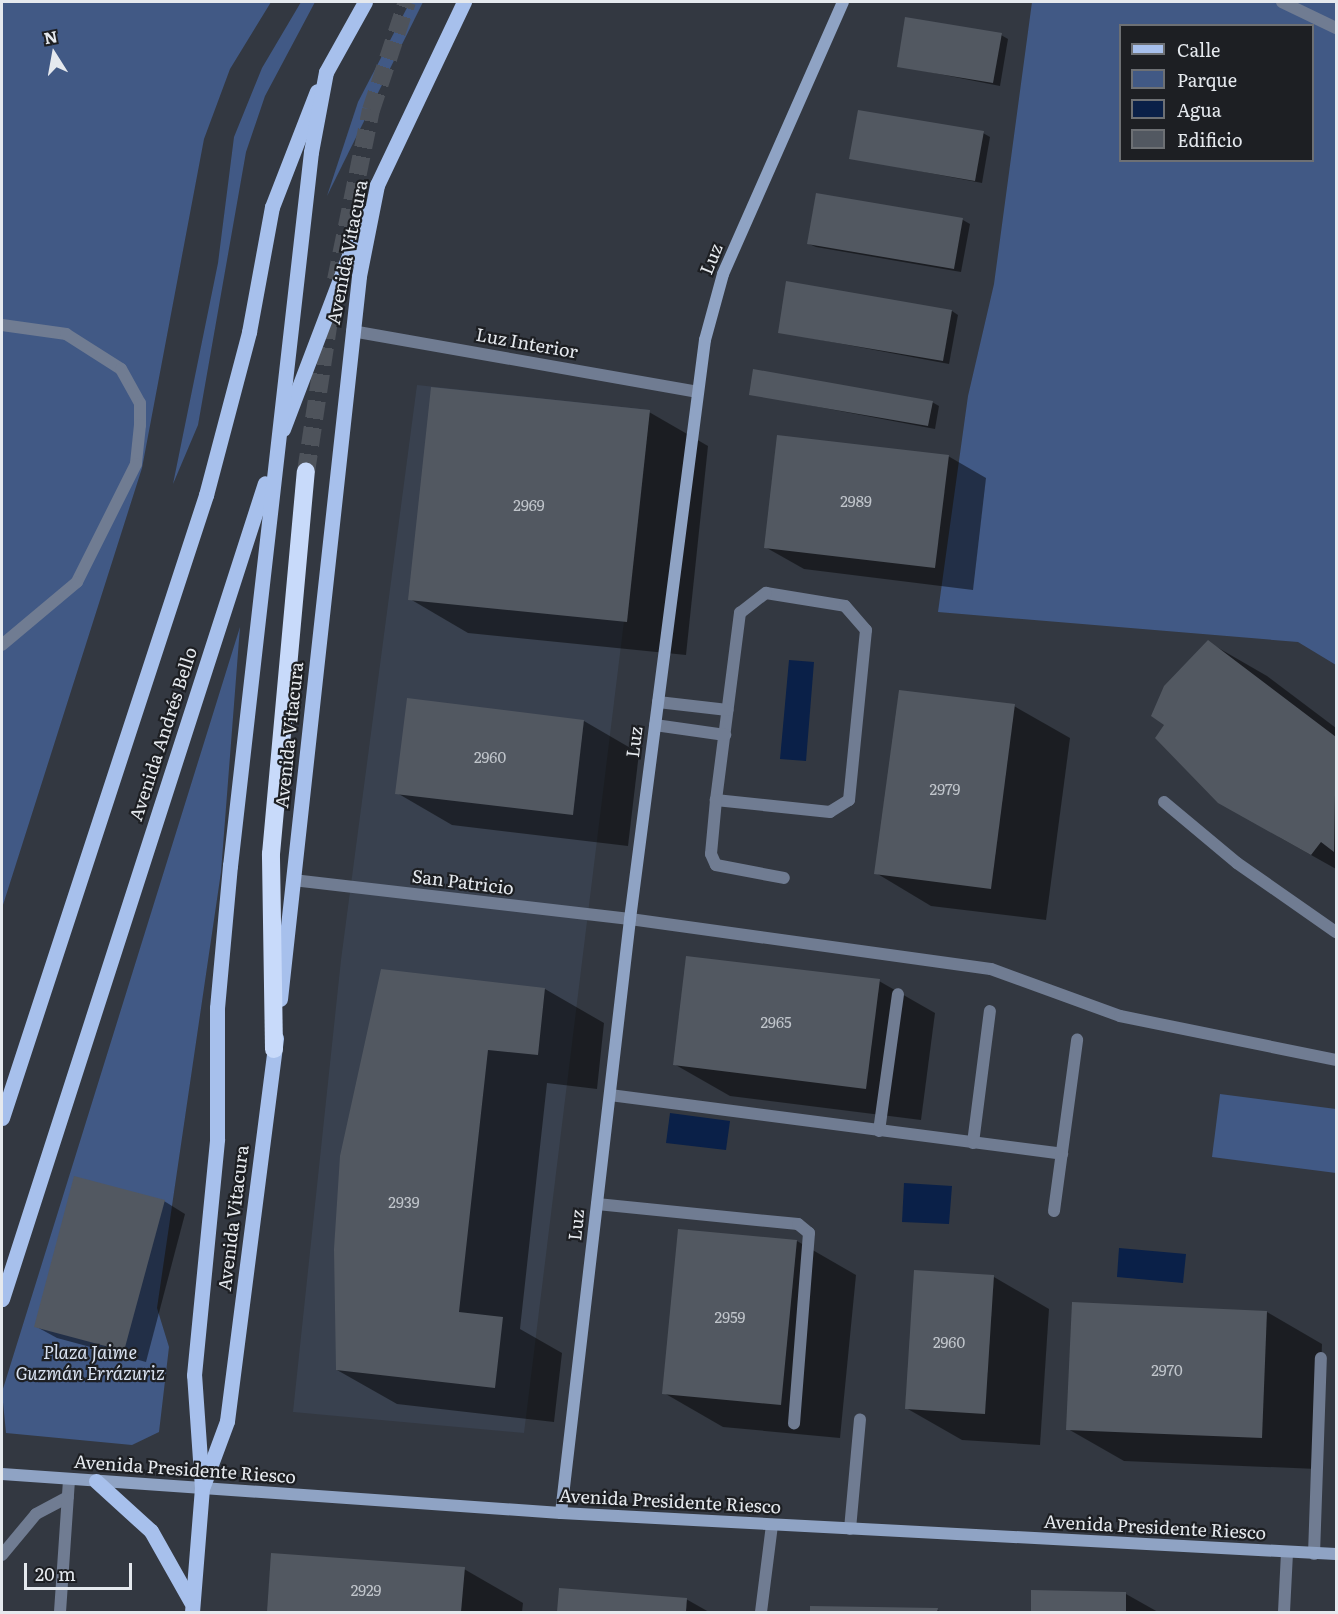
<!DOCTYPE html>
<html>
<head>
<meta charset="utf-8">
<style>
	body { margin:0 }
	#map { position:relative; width:1338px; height:1614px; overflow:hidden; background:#333841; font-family:Literata,serif }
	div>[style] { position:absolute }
	.built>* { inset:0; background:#39414f }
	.green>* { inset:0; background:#415985 }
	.water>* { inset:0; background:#0a2048 }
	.shadow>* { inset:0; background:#0007 }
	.building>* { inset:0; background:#525861 }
	.highway-tunnel>* { height:18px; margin-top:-9px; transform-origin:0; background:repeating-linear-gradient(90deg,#4e535b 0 18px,transparent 0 27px) }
	.lane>* { height:12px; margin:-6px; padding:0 6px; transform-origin:6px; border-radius:6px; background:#707c92 }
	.street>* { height:12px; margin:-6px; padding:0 6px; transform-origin:6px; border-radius:6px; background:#707c92 }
	.secondary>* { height:12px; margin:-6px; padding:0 6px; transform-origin:6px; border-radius:6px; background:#8fa3c4 }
	.primary>* { height:15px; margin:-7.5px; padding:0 7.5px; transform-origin:7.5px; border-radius:7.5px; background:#a7c0ec }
	.highway>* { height:18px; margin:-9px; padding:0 9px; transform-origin:9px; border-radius:9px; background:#c8dafa }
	span { translate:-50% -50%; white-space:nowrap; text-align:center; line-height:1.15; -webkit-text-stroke:4.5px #1d1f23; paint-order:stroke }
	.number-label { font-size:15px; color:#c0c5cb }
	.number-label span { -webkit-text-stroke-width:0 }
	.street-label { font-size:18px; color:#e5e9ee }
	.park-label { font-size:18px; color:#d9e2f1; font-style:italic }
	.frame { position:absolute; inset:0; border:3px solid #e5e9ee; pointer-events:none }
	.legend { position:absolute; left:1119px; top:24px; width:195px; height:138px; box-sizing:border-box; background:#1d1f23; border:2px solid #6d7074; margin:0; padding:8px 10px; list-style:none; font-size:18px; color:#e5e9ee }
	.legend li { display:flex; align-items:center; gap:12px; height:30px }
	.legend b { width:30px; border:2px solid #6d7074 }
	.north { position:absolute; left:24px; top:24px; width:60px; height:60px; -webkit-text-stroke:4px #1d1f23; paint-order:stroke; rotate:349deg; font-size:16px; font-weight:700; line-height:24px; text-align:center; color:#e5e9ee }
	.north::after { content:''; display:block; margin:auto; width:21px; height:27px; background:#e5e9ee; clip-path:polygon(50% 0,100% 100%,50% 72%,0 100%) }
	.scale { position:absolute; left:24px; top:1563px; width:108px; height:27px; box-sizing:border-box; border:3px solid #e5e9ee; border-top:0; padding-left:8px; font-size:18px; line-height:21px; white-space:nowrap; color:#e5e9ee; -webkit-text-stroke:4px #1d1f23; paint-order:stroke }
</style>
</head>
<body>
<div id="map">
	<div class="built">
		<i style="clip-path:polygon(417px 385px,650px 410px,524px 1433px,293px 1412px,341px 960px)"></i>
	</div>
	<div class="green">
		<i style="clip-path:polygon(2px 2px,271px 2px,230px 69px,204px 139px,142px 468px,2px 908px)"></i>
		<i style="clip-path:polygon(301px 2px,315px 2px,265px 96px,246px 152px,198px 425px,173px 484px,218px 263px,234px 137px,262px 68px)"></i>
		<i style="clip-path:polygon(410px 2px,423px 2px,327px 196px,358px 102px)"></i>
		<i style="clip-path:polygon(evenodd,1032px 2px,1336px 2px,1336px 665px,1298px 642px,938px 612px,968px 396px,994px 284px,1032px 2px,1120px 26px,1312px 26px,1312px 160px,1120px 160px,1120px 26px)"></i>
		<i style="clip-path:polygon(240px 627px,221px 872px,157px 1308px,169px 1347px,159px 1432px,132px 1445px,6px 1433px,2px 1392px)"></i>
		<i style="clip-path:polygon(1220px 1094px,1336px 1109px,1336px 1173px,1212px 1157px)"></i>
	</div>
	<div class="water">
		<i style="clip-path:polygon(789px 660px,814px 662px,806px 761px,780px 759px)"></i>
		<i style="clip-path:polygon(670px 1113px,730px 1121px,726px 1150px,666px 1143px)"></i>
		<i style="clip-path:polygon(904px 1183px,952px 1186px,949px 1224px,902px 1222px)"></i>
		<i style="clip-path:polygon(1119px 1248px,1186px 1254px,1183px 1283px,1117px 1277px)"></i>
	</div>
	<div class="shadow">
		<i style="clip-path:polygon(1001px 35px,1008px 39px,1000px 86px,899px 66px)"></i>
		<i style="clip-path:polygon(983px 133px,990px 137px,982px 183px,851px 158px)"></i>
		<i style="clip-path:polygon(817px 195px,963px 220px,970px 224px,961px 272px,816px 247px,809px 244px)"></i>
		<i style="clip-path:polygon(952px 311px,958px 315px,949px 364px,779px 332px)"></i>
		<i style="clip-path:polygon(750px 394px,932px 402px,939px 406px,935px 429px)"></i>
		<i style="clip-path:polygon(649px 412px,708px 446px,686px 655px,468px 633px,410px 599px)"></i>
		<i style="clip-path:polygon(948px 456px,986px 478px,973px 590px,804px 569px,765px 547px)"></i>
		<i style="clip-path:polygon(1208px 642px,1267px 676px,1336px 728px,1336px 869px,1279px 837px,1166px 725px)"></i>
		<i style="clip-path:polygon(1014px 706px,1070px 738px,1046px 920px,931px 906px,876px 873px)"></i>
		<i style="clip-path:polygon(584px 721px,639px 753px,628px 846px,452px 825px,397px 793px)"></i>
		<i style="clip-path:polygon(879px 981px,935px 1013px,921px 1120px,730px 1096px,674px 1064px)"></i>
		<i style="clip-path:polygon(545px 989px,604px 1023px,597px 1089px,547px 1083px,520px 1329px,562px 1353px,554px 1422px,397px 1404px,337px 1370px,342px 1156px)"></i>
		<i style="clip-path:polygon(164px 1201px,185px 1214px,146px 1362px,57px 1338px,35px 1326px)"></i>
		<i style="clip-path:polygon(679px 1231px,797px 1241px,856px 1275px,840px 1438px,723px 1427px,664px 1393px)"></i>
		<i style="clip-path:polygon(994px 1277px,1049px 1309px,1040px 1445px,962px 1440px,906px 1408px)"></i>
		<i style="clip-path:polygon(1267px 1312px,1322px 1344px,1317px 1469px,1124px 1461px,1068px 1429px)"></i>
		<i style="clip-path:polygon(272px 1555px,464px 1569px,523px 1603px,522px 1612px,268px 1612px)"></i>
		<i style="clip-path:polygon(561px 1590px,686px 1599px,709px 1612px,559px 1612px)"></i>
		<i style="clip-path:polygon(1033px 1592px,1126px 1594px,1158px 1612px,1032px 1612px)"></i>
		<i style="clip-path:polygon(811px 1608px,937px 1610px,942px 1612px,811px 1612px)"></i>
	</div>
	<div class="building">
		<i style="clip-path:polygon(905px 17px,1002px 33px,993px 83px,897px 67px)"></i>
		<i style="clip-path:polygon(858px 110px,984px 131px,975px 181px,849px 159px)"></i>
		<i style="clip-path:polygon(816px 193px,963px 218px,954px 269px,807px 244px)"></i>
		<i style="clip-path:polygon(786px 281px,952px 310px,943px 361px,778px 333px)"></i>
		<i style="clip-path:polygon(753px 369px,933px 401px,928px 426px,749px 395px)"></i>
		<i style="clip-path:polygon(431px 387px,650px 410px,627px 622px,408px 600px)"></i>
		<i style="clip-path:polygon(777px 435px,949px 455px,935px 568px,764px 548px)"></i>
		<i style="clip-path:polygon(1208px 640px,1336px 737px,1334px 852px,1321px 842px,1311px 855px,1218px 803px,1155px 738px,1164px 725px,1151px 716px,1164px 686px)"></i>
		<i style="clip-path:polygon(899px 690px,1015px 704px,991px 889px,874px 874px)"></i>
		<i style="clip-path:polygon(407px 698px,584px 720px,573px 815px,395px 794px)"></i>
		<i style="clip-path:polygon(686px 956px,880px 979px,866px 1089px,673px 1065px)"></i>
		<i style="clip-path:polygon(381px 969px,545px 988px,538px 1055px,488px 1050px,459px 1312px,503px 1317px,495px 1388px,336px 1370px,334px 1249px,340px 1156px)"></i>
		<i style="clip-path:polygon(74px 1176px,165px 1200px,124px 1351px,34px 1327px)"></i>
		<i style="clip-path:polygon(678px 1229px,797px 1240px,781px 1405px,662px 1394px)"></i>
		<i style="clip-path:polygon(914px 1270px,994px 1275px,985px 1414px,905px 1409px)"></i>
		<i style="clip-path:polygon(1072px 1302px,1267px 1311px,1262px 1438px,1066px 1430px)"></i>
		<i style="clip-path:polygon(271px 1553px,465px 1567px,461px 1612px,267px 1612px)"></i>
		<i style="clip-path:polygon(559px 1588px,687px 1598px,686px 1612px,557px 1612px)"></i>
		<i style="clip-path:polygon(1031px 1590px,1126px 1592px,1126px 1612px,1031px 1612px)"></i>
		<i style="clip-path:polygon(810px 1606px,938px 1608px,937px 1612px,810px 1612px)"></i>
	</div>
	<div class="highway-tunnel">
		<i style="left:336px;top:280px;width:174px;rotate:-78.4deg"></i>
		<i style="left:371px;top:110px;width:114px;rotate:-71.6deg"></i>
		<i style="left:306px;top:472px;width:160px;rotate:-81.4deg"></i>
	</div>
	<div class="lane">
		<i style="left:1282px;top:2px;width:60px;rotate:25.7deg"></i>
		<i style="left:2px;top:325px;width:65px;rotate:8deg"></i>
		<i style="left:66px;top:334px;width:65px;rotate:32.5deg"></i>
		<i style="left:121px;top:369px;width:39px;rotate:61deg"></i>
		<i style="left:140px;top:403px;width:22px;rotate:90deg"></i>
		<i style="left:140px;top:425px;width:39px;rotate:96deg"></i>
		<i style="left:136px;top:464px;width:132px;rotate:116.6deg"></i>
		<i style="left:77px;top:582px;width:98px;rotate:140deg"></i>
		<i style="left:766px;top:593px;width:80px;rotate:9.3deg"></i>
		<i style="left:845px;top:606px;width:32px;rotate:49deg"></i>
		<i style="left:866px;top:630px;width:171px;rotate:95.7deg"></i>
		<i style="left:849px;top:800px;width:22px;rotate:148deg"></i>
		<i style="left:830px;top:812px;width:115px;rotate:-174deg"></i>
		<i style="left:716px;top:800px;width:189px;rotate:-82.7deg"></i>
		<i style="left:740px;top:613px;width:33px;rotate:-38deg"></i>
		<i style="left:658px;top:702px;width:70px;rotate:6.5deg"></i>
		<i style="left:655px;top:725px;width:71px;rotate:8.1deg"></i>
		<i style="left:716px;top:800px;width:54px;rotate:95.3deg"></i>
		<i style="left:711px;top:854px;width:12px;rotate:66deg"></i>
		<i style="left:716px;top:865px;width:69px;rotate:10.8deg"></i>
		<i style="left:1164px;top:802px;width:95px;rotate:39.9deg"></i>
		<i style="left:1237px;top:863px;width:121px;rotate:34.9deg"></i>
		<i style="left:630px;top:919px;width:364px;rotate:7.9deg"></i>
		<i style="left:991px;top:969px;width:137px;rotate:20deg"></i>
		<i style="left:1120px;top:1016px;width:220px;rotate:11.5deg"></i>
		<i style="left:610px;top:1095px;width:456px;rotate:7.4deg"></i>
		<i style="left:879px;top:1131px;width:138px;rotate:-82.1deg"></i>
		<i style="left:973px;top:1143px;width:133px;rotate:-82.7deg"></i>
		<i style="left:597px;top:1204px;width:202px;rotate:5.7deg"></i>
		<i style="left:798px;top:1224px;width:14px;rotate:39deg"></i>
		<i style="left:809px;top:1233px;width:191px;rotate:94.5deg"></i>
		<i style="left:1054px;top:1211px;width:173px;rotate:-82.3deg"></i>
		<i style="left:850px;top:1529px;width:110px;rotate:-84.8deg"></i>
		<i style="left:1314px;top:1554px;width:196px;rotate:-88deg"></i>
		<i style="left:2px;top:1555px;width:53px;rotate:-50.3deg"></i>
		<i style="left:36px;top:1514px;width:36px;rotate:-28deg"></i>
		<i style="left:60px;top:1612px;width:133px;rotate:-86.1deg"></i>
	</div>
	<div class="street">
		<i style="left:352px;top:331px;width:350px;rotate:10deg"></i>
		<i style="left:293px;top:880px;width:339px;rotate:6.6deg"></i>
		<i style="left:761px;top:1612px;width:88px;rotate:-82.8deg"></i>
		<i style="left:1284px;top:1612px;width:60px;rotate:-87.1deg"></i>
	</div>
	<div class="secondary">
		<i style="left:2px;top:1474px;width:560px;rotate:3.99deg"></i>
		<i style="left:561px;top:1513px;width:776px;rotate:3.03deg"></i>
		<i style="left:561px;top:1513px;width:598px;rotate:-83.37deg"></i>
		<i style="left:630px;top:919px;width:584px;rotate:-82.62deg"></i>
		<i style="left:705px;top:340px;width:68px;rotate:-74.7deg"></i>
		<i style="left:723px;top:274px;width:297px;rotate:-66.2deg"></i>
	</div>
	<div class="primary">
		<i style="left:283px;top:429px;width:231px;rotate:-69.2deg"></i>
		<i style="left:280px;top:999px;width:727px;rotate:-83.76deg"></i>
		<i style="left:359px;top:276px;width:93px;rotate:-78.8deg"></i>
		<i style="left:377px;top:185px;width:203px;rotate:-64.6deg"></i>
		<i style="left:2px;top:1118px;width:656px;rotate:-71.87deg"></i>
		<i style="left:206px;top:495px;width:169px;rotate:-75.2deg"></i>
		<i style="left:249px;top:332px;width:127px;rotate:-79.6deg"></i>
		<i style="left:272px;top:207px;width:124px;rotate:-68.8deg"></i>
		<i style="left:2px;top:1299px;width:857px;rotate:-72.14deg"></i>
		<i style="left:96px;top:1481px;width:74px;rotate:42.3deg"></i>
		<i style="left:151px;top:1531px;width:81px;rotate:60.6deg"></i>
		<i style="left:203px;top:1486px;width:69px;rotate:-69.7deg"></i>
		<i style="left:227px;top:1421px;width:386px;rotate:-82.7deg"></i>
		<i style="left:192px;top:1612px;width:124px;rotate:-85.4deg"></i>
		<i style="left:202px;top:1488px;width:113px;rotate:-94deg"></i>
		<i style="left:194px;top:1375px;width:237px;rotate:-84.4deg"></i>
		<i style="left:217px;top:1139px;width:131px;rotate:-90deg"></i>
		<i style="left:217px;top:1008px;width:143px;rotate:-84.8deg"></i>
		<i style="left:230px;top:866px;width:719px;rotate:-83.53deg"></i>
		<i style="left:311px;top:152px;width:81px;rotate:-79.4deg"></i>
		<i style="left:326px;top:72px;width:80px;rotate:-60.9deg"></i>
	</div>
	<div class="highway">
		<i style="left:274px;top:1049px;width:195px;rotate:-90.9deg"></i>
		<i style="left:271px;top:854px;width:384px;rotate:-84.8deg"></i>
	</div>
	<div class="number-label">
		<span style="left:856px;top:501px">2989</span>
		<span style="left:529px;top:505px">2969</span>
		<span style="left:490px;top:757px">2960</span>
		<span style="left:945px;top:789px">2979</span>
		<span style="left:776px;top:1022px">2965</span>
		<span style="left:404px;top:1202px">2939</span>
		<span style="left:730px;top:1317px">2959</span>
		<span style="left:949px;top:1342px">2960</span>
		<span style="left:1167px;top:1370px">2970</span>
		<span style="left:366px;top:1590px">2929</span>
	</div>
	<div class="street-label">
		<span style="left:347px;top:252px;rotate:-79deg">Avenida Vitacura</span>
		<span style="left:711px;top:259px;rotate:-68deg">Luz</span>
		<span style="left:527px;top:343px;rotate:10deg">Luz Interior</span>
		<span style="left:163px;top:734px;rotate:-72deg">Avenida Andrés Bello</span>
		<span style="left:289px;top:735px;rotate:-84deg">Avenida Vitacura</span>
		<span style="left:634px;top:742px;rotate:-83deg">Luz</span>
		<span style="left:463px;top:882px;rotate:7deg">San Patricio</span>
		<span style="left:233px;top:1218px;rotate:-83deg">Avenida Vitacura</span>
		<span style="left:576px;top:1225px;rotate:-84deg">Luz</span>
		<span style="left:185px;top:1469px;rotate:4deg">Avenida Presidente Riesco</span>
		<span style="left:670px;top:1501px;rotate:3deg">Avenida Presidente Riesco</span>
		<span style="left:1155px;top:1527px;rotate:3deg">Avenida Presidente Riesco</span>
	</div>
	<div class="park-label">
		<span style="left:90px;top:1363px">Plaza Jaime<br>Guzmán Errázuriz</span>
	</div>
	<div class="frame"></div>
	<ul class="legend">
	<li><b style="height:8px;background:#a7c0ec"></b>Calle</li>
	<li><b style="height:16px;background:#415985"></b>Parque</li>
	<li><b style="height:16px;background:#0a2048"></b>Agua</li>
	<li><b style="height:16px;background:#525861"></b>Edificio</li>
	</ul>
	<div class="north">N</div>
	<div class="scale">20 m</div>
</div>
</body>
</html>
